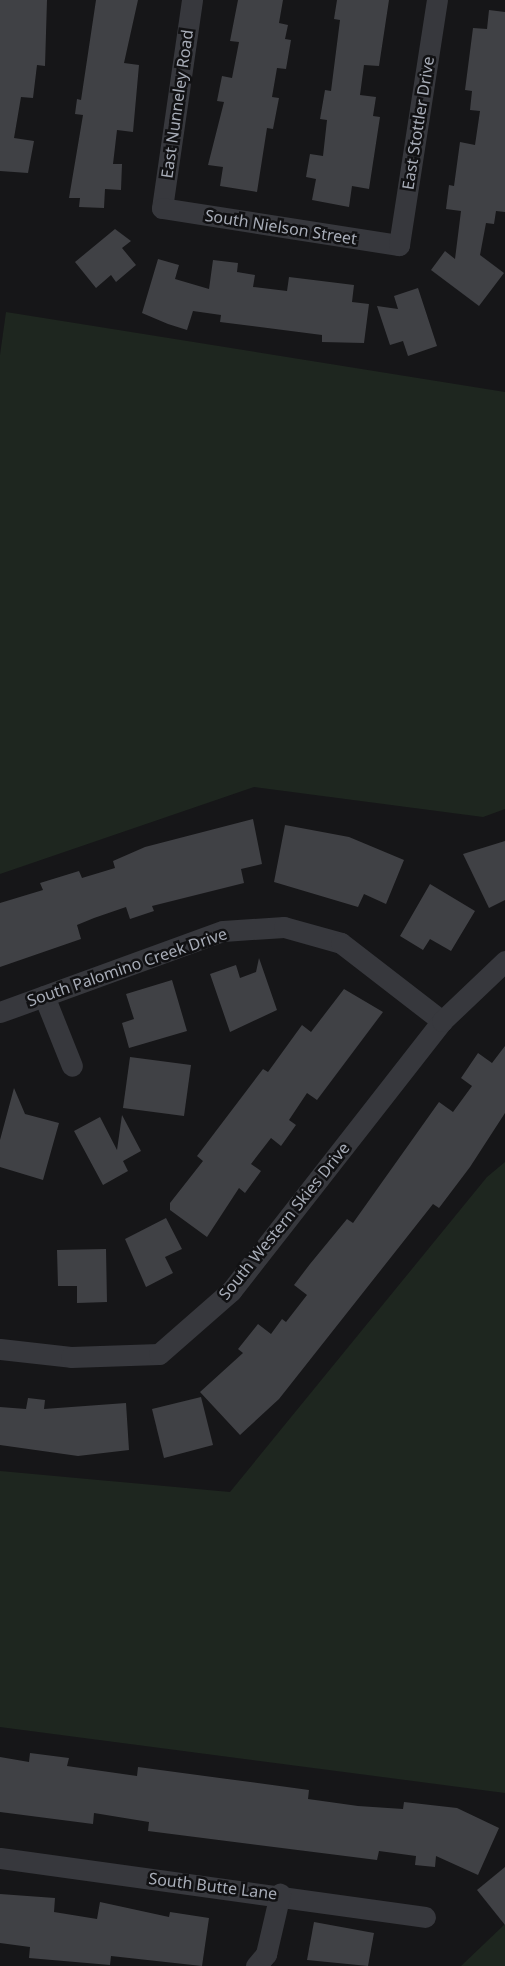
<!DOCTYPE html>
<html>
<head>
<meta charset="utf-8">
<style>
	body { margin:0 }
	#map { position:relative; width:505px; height:1966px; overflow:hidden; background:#161618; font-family:"Noto Sans",sans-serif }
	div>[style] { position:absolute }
	.green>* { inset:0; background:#1e261f }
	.building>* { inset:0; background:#404145 }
	.minor>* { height:21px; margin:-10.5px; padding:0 10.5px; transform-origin:10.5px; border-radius:10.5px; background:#37383d }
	span { translate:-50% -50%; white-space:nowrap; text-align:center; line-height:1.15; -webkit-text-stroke:5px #111113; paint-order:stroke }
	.street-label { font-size:16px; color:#a8adb8 }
</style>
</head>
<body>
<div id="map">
	<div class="green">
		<i style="clip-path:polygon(6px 312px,505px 392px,505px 809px,483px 817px,254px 787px,0 874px,0 355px)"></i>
		<i style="clip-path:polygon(505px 1162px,505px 1793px,0 1727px,0 1471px,230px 1492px,487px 1177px)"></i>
		<i style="clip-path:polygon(505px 1924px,505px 1966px,461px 1966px)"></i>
	</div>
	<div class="building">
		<i style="clip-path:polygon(0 0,47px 0,45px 66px,37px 65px,33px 98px,21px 97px,14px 138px,34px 141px,28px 173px,0 171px)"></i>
		<i style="clip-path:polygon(96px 0,138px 0,124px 63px,139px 65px,133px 132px,117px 130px,113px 164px,122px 164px,121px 190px,105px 189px,104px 208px,79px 207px,80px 198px,69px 198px,83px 115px,75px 114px,77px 99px,81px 100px)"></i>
		<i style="clip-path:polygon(238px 0,283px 0,279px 23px,288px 25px,285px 39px,291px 40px,286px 69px,277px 68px,272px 97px,279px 98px,273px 129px,267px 128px,257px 192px,220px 186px,223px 167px,208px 165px,224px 102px,217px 101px,222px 76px,232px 78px,239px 42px,230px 41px)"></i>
		<i style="clip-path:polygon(337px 0,389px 0,379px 66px,364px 65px,360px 95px,376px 97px,373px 116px,380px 117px,369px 189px,352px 186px,349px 207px,312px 200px,316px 179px,306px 177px,310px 154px,323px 156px,327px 120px,320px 119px,325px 90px,331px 91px,340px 20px,334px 19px)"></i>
		<i style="clip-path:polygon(489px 10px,505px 12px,505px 212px,496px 211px,494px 224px,486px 223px,480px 255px,504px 273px,479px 306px,431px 270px,445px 251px,455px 259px,461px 211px,446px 209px,449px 185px,454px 186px,460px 142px,475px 145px,480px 111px,470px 110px,472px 91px,465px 90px,473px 28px,487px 29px)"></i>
		<i style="clip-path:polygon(115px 229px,131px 241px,122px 248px,136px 265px,116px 282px,111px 275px,96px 288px,75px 262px)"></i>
		<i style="clip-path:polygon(158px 259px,179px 265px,175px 279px,209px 289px,213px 260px,238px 263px,237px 272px,255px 275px,253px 287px,287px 291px,289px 277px,354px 285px,352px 302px,369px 304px,364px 343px,322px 342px,322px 335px,220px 322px,221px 315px,193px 311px,187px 330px,168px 324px,142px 313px)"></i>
		<i style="clip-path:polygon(418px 288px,437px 346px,408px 356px,403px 341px,390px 345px,377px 306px,398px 309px,394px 296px)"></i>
		<i style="clip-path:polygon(253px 819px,262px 864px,241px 869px,244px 883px,152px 906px,154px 911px,130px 919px,126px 907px,94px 918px,77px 925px,81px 939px,0 967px,0 903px,43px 890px,40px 883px,79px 871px,82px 878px,115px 868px,113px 861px,145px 847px)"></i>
		<i style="clip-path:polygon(285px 825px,349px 837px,404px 860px,386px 904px,364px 894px,358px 907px,274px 882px)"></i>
		<i style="clip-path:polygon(505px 841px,505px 900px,489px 908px,463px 854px)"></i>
		<i style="clip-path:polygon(430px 884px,475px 911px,451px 951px,430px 939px,423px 950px,400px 936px)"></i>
		<i style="clip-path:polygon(259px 958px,277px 1010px,230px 1032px,210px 974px,236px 965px,240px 978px,256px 972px)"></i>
		<i style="clip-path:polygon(172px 980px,187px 1031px,129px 1048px,122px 1023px,134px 1019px,126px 994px)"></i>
		<i style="clip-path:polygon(344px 989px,383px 1012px,317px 1100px,307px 1093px,289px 1120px,296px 1125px,281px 1146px,271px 1138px,251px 1164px,261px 1171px,245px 1193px,239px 1188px,207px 1237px,170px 1210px,170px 1203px,203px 1161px,197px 1156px,263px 1069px,268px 1072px,302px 1025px,311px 1032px)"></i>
		<i style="clip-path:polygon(505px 1046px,505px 1113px,470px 1167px,439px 1208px,433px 1204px,279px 1399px,240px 1435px,200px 1392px,243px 1353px,238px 1349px,258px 1324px,271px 1334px,282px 1319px,286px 1322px,307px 1295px,294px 1285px,310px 1264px,347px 1219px,353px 1223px,439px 1102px,453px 1112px,472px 1086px,461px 1078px,478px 1053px,492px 1063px)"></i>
		<i style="clip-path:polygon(130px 1057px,191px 1065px,184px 1116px,123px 1108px)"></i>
		<i style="clip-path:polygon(14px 1088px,25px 1114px,59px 1123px,43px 1180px,0 1167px,0 1140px)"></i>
		<i style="clip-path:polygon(122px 1115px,141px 1151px,123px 1161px,128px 1171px,103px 1185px,74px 1131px,100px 1117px,117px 1150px)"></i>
		<i style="clip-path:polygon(166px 1218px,182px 1249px,165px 1257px,173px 1273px,146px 1287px,125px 1239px)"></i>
		<i style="clip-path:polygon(106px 1249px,107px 1302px,77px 1303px,77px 1286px,58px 1286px,57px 1250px)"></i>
		<i style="clip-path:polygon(201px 1397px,213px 1445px,164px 1458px,152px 1409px)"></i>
		<i style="clip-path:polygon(28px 1398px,45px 1400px,44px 1409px,126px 1403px,129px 1450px,78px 1456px,0 1445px,0 1407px,26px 1409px)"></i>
		<i style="clip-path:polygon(30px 1753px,69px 1758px,67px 1766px,137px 1776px,138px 1767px,309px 1790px,308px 1799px,358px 1806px,403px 1809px,404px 1802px,457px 1808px,499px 1828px,478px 1875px,436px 1856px,435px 1867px,415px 1865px,416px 1856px,379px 1851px,377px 1860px,148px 1831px,149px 1822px,94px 1813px,93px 1824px,0 1812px,0 1757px,29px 1762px)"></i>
		<i style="clip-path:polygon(505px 1867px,505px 1925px,477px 1890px)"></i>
		<i style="clip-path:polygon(0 1894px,55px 1898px,54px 1912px,97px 1919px,100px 1902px,169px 1917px,170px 1912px,209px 1918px,202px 1966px,111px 1956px,110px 1965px,29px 1958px,30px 1947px,0 1943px)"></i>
		<i style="clip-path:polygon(314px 1922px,374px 1933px,368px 1966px,307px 1960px)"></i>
	</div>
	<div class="minor">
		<i style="left:192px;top:0;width:210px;rotate:98.2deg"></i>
		<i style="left:162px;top:208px;width:240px;rotate:8.9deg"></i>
		<i style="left:399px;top:245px;width:248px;rotate:-81.2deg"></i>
		<i style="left:44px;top:996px;width:75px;rotate:68.2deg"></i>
		<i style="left:0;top:1012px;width:237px;rotate:-20deg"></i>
		<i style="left:223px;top:931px;width:61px;rotate:-3.8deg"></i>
		<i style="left:284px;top:927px;width:59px;rotate:15.7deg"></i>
		<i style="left:341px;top:943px;width:128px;rotate:37.7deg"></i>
		<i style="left:0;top:1349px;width:71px;rotate:6.4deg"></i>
		<i style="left:71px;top:1357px;width:88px;rotate:-2deg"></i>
		<i style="left:159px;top:1354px;width:96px;rotate:-41.2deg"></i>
		<i style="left:231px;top:1291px;width:343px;rotate:-52deg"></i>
		<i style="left:442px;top:1021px;width:87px;rotate:-43.6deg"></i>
		<i style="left:0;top:1858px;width:429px;rotate:7.9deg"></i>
		<i style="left:256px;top:1966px;width:16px;rotate:-50deg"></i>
		<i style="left:266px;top:1954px;width:62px;rotate:-76.9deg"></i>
	</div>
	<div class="street-label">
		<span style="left:177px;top:104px;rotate:-82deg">East Nunneley Road</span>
		<span style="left:418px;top:123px;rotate:-81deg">East Stottler Drive</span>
		<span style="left:281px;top:227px;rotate:9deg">South Nielson Street</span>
		<span style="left:127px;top:967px;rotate:-19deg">South Palomino Creek Drive</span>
		<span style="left:284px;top:1221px;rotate:-51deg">South Western Skies Drive</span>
		<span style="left:213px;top:1886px;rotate:7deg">South Butte Lane</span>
	</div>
</div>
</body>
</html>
